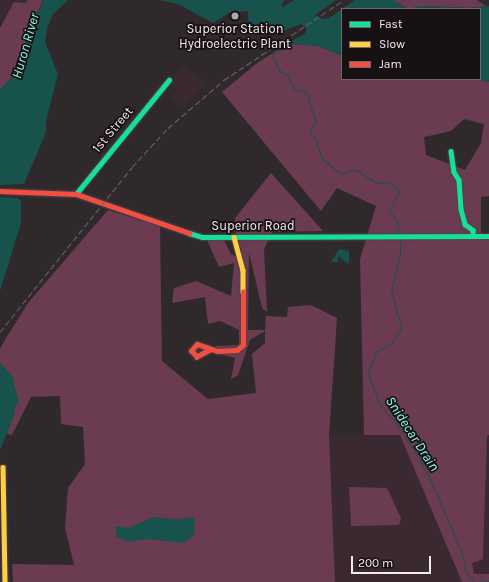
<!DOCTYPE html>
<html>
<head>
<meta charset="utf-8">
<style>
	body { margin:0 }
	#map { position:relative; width:489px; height:582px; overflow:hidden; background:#30292c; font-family:Karla,sans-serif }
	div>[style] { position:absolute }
	.built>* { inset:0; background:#3b2931 }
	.green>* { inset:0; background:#6b3b52 }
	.water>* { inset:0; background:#17534c }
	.stream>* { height:1px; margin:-0.5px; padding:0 0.5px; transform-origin:0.5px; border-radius:0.5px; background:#17534c }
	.roads { filter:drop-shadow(0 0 1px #4c4549) drop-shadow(0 0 1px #4c4549) }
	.fast>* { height:4.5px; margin:-2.25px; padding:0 2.25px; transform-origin:2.25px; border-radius:2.25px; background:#16e098 }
	.slow>* { height:4.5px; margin:-2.25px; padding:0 2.25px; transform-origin:2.25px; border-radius:2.25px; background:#ffcf43 }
	.jam>* { height:4.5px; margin:-2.25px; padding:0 2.25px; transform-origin:2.25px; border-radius:2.25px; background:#f24e42 }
	.rail>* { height:1px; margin-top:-0.5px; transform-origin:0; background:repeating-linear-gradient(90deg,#6a6567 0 6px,transparent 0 9px) }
	.dots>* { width:11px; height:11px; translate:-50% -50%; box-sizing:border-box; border:2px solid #171113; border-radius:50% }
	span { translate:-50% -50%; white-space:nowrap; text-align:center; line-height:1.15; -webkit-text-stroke:3.5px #171113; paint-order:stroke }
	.poi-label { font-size:13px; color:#f5ebef }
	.street-label { font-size:13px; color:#f5ebef }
	.water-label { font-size:14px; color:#86fdec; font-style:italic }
	.legend { position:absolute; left:341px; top:8px; width:140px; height:72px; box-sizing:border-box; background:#171113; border:1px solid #70686b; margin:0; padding:5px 7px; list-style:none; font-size:12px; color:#f5ebef }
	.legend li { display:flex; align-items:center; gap:8px; height:20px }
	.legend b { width:20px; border:1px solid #70686b }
	.scale { position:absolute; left:351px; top:556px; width:80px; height:18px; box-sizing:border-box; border:2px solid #f5ebef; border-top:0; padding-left:5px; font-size:12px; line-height:14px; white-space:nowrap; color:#f5ebef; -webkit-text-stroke:3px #171113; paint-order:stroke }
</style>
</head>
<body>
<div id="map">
	<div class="built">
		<i style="clip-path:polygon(0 0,44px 0,28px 37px,0 20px)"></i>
		<i style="clip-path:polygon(185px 65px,207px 85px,181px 107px,170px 98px,178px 89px,170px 82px)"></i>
		<i style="clip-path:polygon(329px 435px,489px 435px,489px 582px,335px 582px)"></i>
	</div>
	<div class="green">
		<i style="clip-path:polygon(28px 0,43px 0,34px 19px,22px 57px,15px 73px,0 90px,0 28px,14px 2px,26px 3px)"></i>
		<i style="clip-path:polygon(393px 0,477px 0,486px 6px,470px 8px,423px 6px,408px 9px)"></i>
		<i style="clip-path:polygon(evenodd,291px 41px,292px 44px,319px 46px,342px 56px,342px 79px,475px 79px,489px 82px,489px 196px,481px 197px,481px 239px,489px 239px,489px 435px,487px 435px,483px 559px,472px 563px,474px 574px,489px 574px,489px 582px,462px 582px,400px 435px,364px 435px,360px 259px,376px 206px,337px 188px,321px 211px,222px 92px,256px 64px,291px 41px,464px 119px,484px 124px,481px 143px,465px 170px,426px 155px,424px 137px,451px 131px,464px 119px)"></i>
		<i style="clip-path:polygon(271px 173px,323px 231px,272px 232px,264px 249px,267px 312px,262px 308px,249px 253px,248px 330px,265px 330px,266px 316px,287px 317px,288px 307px,311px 305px,337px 318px,329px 435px,335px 582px,13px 582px,12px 564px,74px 565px,65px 528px,68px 488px,85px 464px,83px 427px,61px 424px,60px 396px,31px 397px,12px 435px,7px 434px,15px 407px,12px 376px,0 363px,0 349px,6px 338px,28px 303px,108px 210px,160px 226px,162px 361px,208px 399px,256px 393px,252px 354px,265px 343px,265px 331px,250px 340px,238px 375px,231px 379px,235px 358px,219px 354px,216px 346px,239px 345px,239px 330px,220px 321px,208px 324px,205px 297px,172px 303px,174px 288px,196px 281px,231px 296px,234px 263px,219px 267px,207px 240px,224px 240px,231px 254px,237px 257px,242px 250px,236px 242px,235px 218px)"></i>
		<i style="clip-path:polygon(349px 487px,387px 488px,401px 518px,399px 525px,351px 526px)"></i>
	</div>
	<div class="water">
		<i style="clip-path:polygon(44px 0,68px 0,53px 14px,47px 28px,45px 42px,58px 74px,46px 121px,46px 132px,24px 184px,0 185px,0 90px,15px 73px,34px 19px)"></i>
		<i style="clip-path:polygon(160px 0,285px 0,281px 5px,283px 7px,294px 0,336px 0,315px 15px,323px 19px,329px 18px,342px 9px,342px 56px,319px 46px,292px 44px,291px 41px,305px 34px,307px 29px,301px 24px,283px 31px,252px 34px,249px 34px,248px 11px,229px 13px,213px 23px,178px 4px)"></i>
		<i style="clip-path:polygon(355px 0,393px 0,408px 9px,423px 6px,470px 8px,489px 6px,489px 82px,475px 79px,480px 79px,480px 9px,342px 9px)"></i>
		<i style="clip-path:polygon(0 197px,18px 198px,21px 201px,21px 223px,0 291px)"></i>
		<i style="clip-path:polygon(339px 249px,349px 251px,349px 264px,338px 256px,338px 262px,331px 262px)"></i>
		<i style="clip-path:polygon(0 363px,12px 376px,19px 402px,15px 407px,14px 416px,0 450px)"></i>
		<i style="clip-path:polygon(154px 517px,177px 519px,195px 517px,194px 535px,183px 543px,148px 539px,128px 542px,117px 537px,115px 526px,128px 528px)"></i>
	</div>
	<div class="stream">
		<i style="left:292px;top:44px;width:22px;rotate:153deg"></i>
		<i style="left:272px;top:54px;width:19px;rotate:65deg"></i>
		<i style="left:280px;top:71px;width:8px;rotate:23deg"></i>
		<i style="left:287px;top:74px;width:17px;rotate:65deg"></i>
		<i style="left:294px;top:89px;width:12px;rotate:14deg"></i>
		<i style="left:306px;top:92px;width:32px;rotate:72deg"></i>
		<i style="left:316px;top:122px;width:11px;rotate:128deg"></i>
		<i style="left:309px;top:131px;width:9px;rotate:49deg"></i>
		<i style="left:315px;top:138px;width:22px;rotate:72deg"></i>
		<i style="left:322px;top:159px;width:24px;rotate:38deg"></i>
		<i style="left:341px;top:174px;width:15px;rotate:-20deg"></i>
		<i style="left:355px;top:169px;width:25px;rotate:34deg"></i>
		<i style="left:376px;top:183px;width:15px;rotate:-4deg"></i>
		<i style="left:391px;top:182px;width:12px;rotate:48deg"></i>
		<i style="left:399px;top:191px;width:22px;rotate:117deg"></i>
		<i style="left:389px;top:211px;width:10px;rotate:45deg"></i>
		<i style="left:396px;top:218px;width:15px;rotate:79deg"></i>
		<i style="left:400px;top:241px;width:14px;rotate:90deg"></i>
		<i style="left:400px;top:255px;width:36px;rotate:104deg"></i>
		<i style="left:391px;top:290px;width:39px;rotate:75deg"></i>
		<i style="left:401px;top:328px;width:17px;rotate:121deg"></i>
		<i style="left:392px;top:343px;width:18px;rotate:151deg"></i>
		<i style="left:376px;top:352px;width:22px;rotate:111deg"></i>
		<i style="left:368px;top:373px;width:33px;rotate:70deg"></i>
		<i style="left:379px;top:404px;width:24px;rotate:48deg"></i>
		<i style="left:395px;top:422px;width:43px;rotate:56.3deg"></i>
		<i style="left:419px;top:458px;width:35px;rotate:63deg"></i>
		<i style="left:435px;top:489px;width:74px;rotate:67.6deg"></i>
		<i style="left:463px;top:557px;width:15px;rotate:79deg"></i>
		<i style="left:466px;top:572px;width:13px;rotate:51deg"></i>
		<i style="left:474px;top:582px;width:15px;rotate:-4deg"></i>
	</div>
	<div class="roads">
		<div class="fast">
			<i style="left:451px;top:151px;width:21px;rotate:82deg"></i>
			<i style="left:454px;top:172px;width:9px;rotate:58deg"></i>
			<i style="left:459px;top:180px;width:29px;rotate:86deg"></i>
			<i style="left:461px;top:209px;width:16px;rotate:75deg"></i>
			<i style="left:465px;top:224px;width:10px;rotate:37deg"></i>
			<i style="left:473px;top:230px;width:6px;rotate:90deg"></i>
			<i style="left:76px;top:194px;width:147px;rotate:-50.8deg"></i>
			<i style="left:189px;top:233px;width:14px;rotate:17deg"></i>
			<i style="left:202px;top:237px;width:287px;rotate:-0.2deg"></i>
		</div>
		<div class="slow">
			<i style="left:234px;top:237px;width:34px;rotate:75deg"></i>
			<i style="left:243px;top:270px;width:22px;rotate:90deg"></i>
			<i style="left:3px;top:467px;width:115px;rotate:89deg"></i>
		</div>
		<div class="jam">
			<i style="left:0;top:191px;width:76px;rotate:2.3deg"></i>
			<i style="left:76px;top:194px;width:120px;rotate:19deg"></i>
			<i style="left:210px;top:350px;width:15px;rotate:152deg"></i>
			<i style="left:197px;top:357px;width:8px;rotate:-135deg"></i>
			<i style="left:191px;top:351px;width:9px;rotate:-49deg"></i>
			<i style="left:197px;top:344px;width:21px;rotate:19deg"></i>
			<i style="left:217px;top:351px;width:20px;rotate:-3deg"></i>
			<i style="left:237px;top:350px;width:8px;rotate:-40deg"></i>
			<i style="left:243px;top:345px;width:53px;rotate:-90deg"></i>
		</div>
	</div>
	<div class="rail">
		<i style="left:0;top:332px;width:211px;rotate:-51.3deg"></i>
		<i style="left:132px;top:167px;width:53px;rotate:-47.3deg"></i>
		<i style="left:168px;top:128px;width:74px;rotate:-40.6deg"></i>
		<i style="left:224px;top:80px;width:144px;rotate:-33.7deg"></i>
	</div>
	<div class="dots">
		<i style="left:235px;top:16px;background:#b0a7ab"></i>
	</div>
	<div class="poi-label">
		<span style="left:235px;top:37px">Superior Station<br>Hydroelectric Plant</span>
	</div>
	<div class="street-label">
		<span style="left:113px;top:130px;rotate:-50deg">1st Street</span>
		<span style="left:253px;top:226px">Superior Road</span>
	</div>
	<div class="water-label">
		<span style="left:26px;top:46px;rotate:-74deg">Huron River</span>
		<span style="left:412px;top:434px;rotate:57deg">Snidecar Drain</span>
	</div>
	<ul class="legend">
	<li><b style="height:5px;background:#16e098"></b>Fast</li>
	<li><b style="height:5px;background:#ffcf43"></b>Slow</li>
	<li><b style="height:5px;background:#f24e42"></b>Jam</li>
	</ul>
	<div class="scale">200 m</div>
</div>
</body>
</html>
